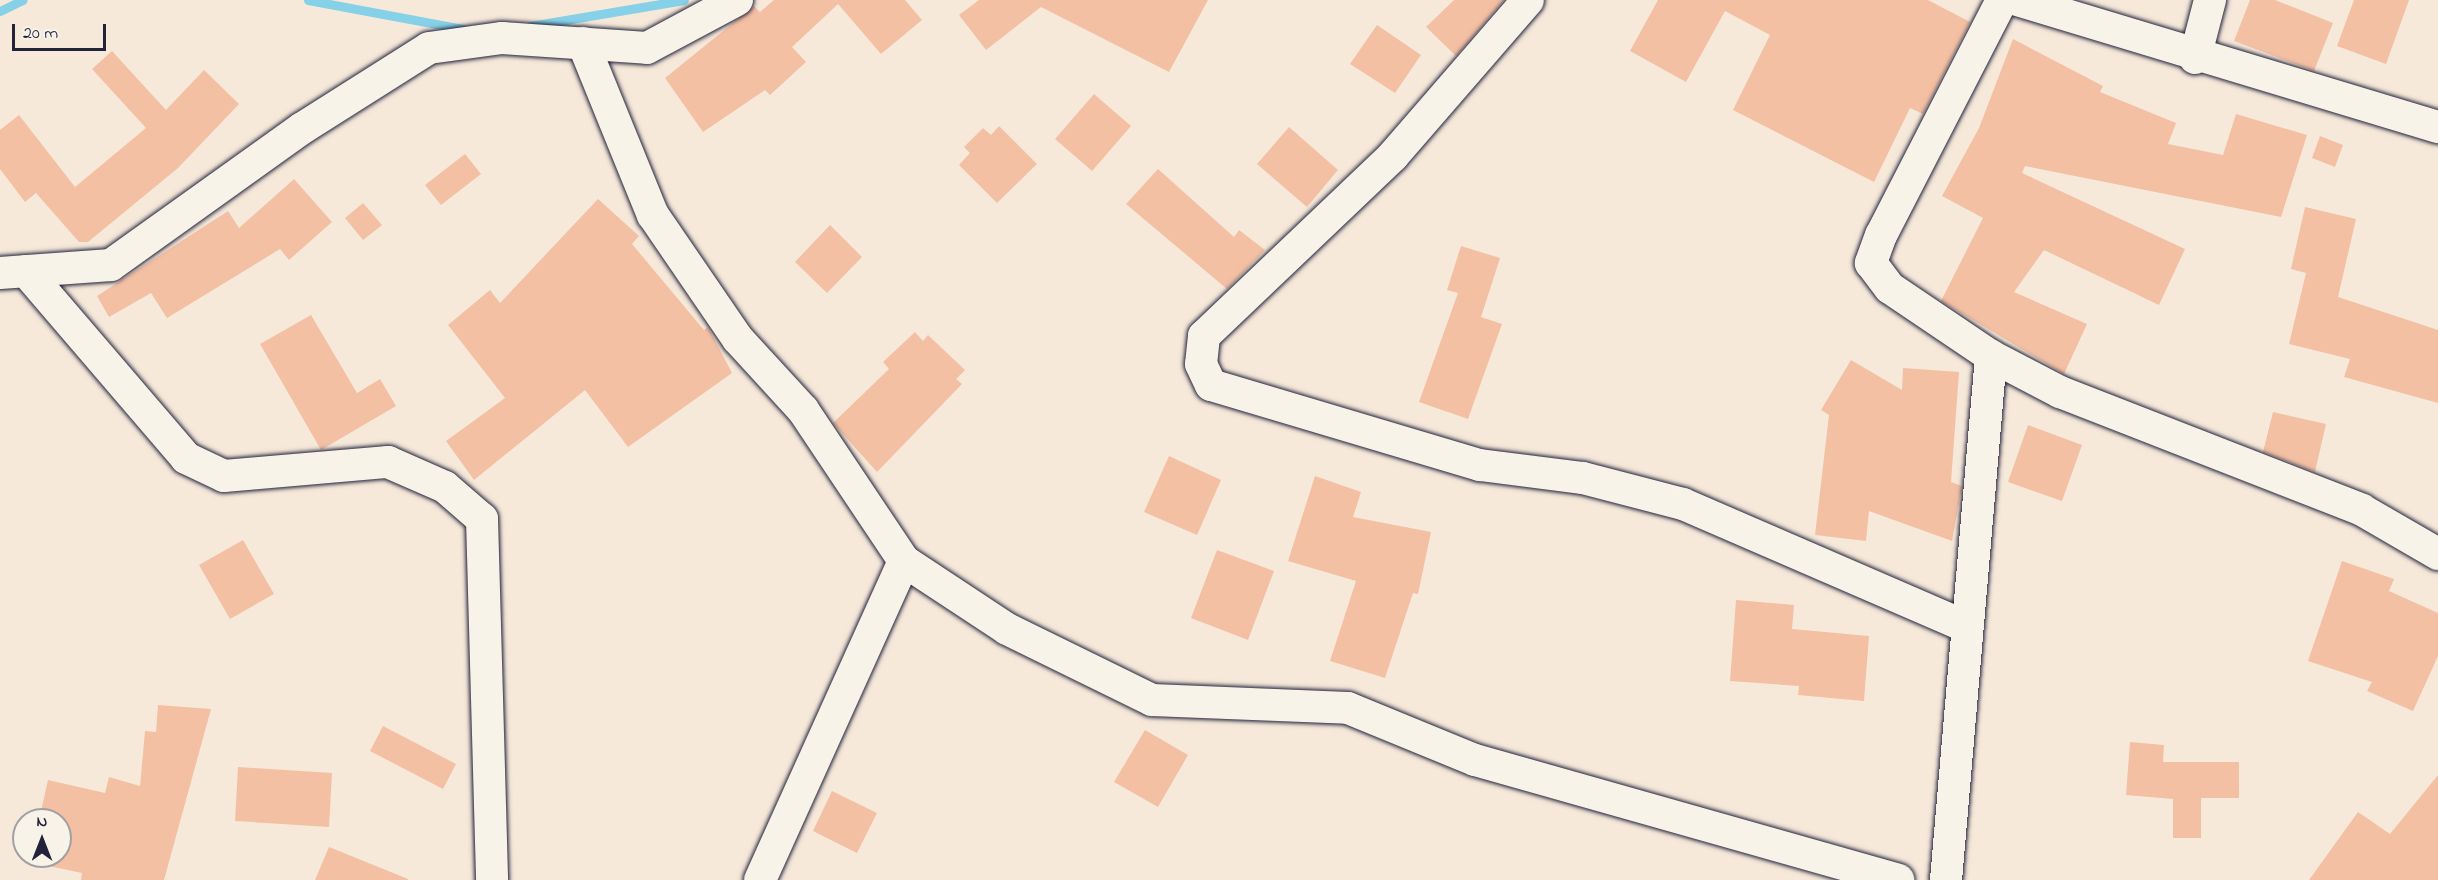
<!DOCTYPE html>
<html>
<head>
<meta charset="utf-8">
<style>
	body { margin:0 }
	#map { position:relative; width:2438px; height:880px; overflow:hidden; background:#f6e9da; font-family:"Indie Flower",sans-serif }
	div>[style] { position:absolute }
	.stream>* { height:9px; margin:-4.5px; padding:0 4.5px; transform-origin:4.5px; border-radius:4.5px; background:#86d1e7 }
	.building>* { inset:0; background:#f3c0a4 }
	.roads { filter:drop-shadow(0 0 2px #22223b) drop-shadow(0 0 2px #22223b) }
	.minor>* { height:32px; margin:-16px; padding:0 16px; transform-origin:16px; border-radius:16px; background:#f7f3e8 }
	span { translate:-50% -50%; white-space:nowrap; text-align:center; line-height:1.15; -webkit-text-stroke:6px #f7f3e8; paint-order:stroke }
	.north { position:absolute; left:12px; top:808px; width:60px; height:60px; box-sizing:border-box; background:#f7f3e8; border:2px solid #a29fa3; border-radius:50%; rotate:0deg; font-size:16px; font-weight:700; line-height:24px; text-align:center; color:#22223b }
	.north::after { content:''; display:block; margin:auto; width:21px; height:27px; background:#22223b; clip-path:polygon(50% 0,100% 100%,50% 72%,0 100%) }
	.scale { position:absolute; left:12px; top:24px; width:94px; height:27px; box-sizing:border-box; border:3px solid #22223b; border-top:0; padding-left:8px; font-size:18px; line-height:21px; white-space:nowrap; color:#22223b; -webkit-text-stroke:4px #f7f3e8; paint-order:stroke }
</style>
</head>
<body>
<div id="map">
	<div class="stream">
		<i style="left:308px;top:0;width:164px;rotate:10.6deg"></i>
		<i style="left:0;top:11px;width:25px;rotate:-26deg"></i>
		<i style="left:530px;top:26px;width:156px;rotate:-9.6deg"></i>
	</div>
	<div class="building">
		<i style="clip-path:polygon(774px 0,905px 0,922px 20px,881px 54px,838px 4px,792px 47px,806px 62px,770px 95px,765px 90px,703px 132px,665px 78px,754px 6px,760px 12px)"></i>
		<i style="clip-path:polygon(979px 0,1208px 0,1169px 72px,1041px 7px,986px 50px,959px 15px)"></i>
		<i style="clip-path:polygon(1454px 0,1504px 0,1456px 56px,1426px 27px)"></i>
		<i style="clip-path:polygon(1658px 0,1928px 0,1970px 22px,1923px 114px,1910px 108px,1874px 182px,1733px 110px,1770px 35px,1725px 11px,1686px 82px,1630px 51px)"></i>
		<i style="clip-path:polygon(2250px 0,2275px 0,2333px 23px,2314px 71px,2234px 41px)"></i>
		<i style="clip-path:polygon(2354px 0,2409px 0,2386px 64px,2337px 46px)"></i>
		<i style="clip-path:polygon(1377px 25px,1421px 55px,1395px 93px,1350px 64px)"></i>
		<i style="clip-path:polygon(2013px 39px,2103px 86px,2100px 92px,2176px 123px,2168px 144px,2223px 155px,2236px 114px,2307px 135px,2281px 217px,2025px 166px,2022px 173px,2185px 249px,2159px 305px,2044px 250px,2014px 292px,2087px 324px,2064px 374px,1941px 301px,1983px 218px,1942px 196px,1979px 128px)"></i>
		<i style="clip-path:polygon(112px 51px,166px 110px,204px 70px,239px 104px,178px 168px,88px 242px,79px 242px,36px 193px,25px 202px,0 169px,0 130px,19px 115px,75px 187px,146px 128px,92px 69px)"></i>
		<i style="clip-path:polygon(1094px 94px,1131px 126px,1092px 171px,1055px 139px)"></i>
		<i style="clip-path:polygon(999px 126px,1037px 164px,997px 203px,959px 165px,970px 153px,964px 147px,983px 128px,991px 135px)"></i>
		<i style="clip-path:polygon(1289px 127px,1338px 170px,1307px 207px,1257px 164px)"></i>
		<i style="clip-path:polygon(2320px 136px,2343px 145px,2335px 167px,2312px 158px)"></i>
		<i style="clip-path:polygon(465px 154px,481px 174px,441px 205px,425px 185px)"></i>
		<i style="clip-path:polygon(1158px 169px,1234px 237px,1239px 230px,1265px 250px,1227px 289px,1126px 204px)"></i>
		<i style="clip-path:polygon(294px 179px,332px 222px,289px 260px,280px 249px,167px 318px,151px 293px,109px 317px,97px 296px,228px 211px,239px 228px)"></i>
		<i style="clip-path:polygon(598px 199px,639px 236px,632px 244px,704px 330px,708px 327px,732px 373px,628px 447px,585px 390px,474px 480px,446px 441px,505px 398px,448px 325px,490px 290px,500px 303px)"></i>
		<i style="clip-path:polygon(363px 203px,382px 225px,363px 240px,345px 218px)"></i>
		<i style="clip-path:polygon(2305px 207px,2356px 219px,2338px 297px,2438px 330px,2438px 403px,2344px 377px,2350px 359px,2289px 344px,2306px 273px,2291px 269px)"></i>
		<i style="clip-path:polygon(830px 225px,862px 257px,827px 293px,795px 262px)"></i>
		<i style="clip-path:polygon(1461px 246px,1500px 258px,1481px 317px,1502px 324px,1468px 419px,1419px 402px,1458px 293px,1447px 290px)"></i>
		<i style="clip-path:polygon(311px 315px,357px 393px,380px 379px,396px 406px,321px 450px,260px 344px)"></i>
		<i style="clip-path:polygon(915px 332px,923px 341px,928px 335px,965px 370px,956px 379px,962px 384px,877px 472px,833px 423px,889px 369px,883px 362px)"></i>
		<i style="clip-path:polygon(1851px 360px,1902px 390px,1903px 368px,1959px 372px,1951px 482px,1962px 486px,1952px 541px,1869px 511px,1866px 541px,1815px 535px,1829px 415px,1821px 410px)"></i>
		<i style="clip-path:polygon(2273px 412px,2326px 424px,2315px 472px,2263px 452px)"></i>
		<i style="clip-path:polygon(2028px 425px,2082px 445px,2062px 501px,2008px 482px)"></i>
		<i style="clip-path:polygon(1169px 456px,1221px 480px,1197px 535px,1144px 512px)"></i>
		<i style="clip-path:polygon(1315px 476px,1361px 492px,1353px 517px,1431px 532px,1418px 594px,1413px 593px,1385px 678px,1330px 661px,1356px 581px,1288px 561px)"></i>
		<i style="clip-path:polygon(243px 540px,274px 594px,230px 619px,199px 565px)"></i>
		<i style="clip-path:polygon(1217px 550px,1274px 571px,1248px 640px,1191px 618px)"></i>
		<i style="clip-path:polygon(2342px 561px,2394px 579px,2389px 591px,2438px 613px,2438px 656px,2413px 711px,2367px 691px,2372px 682px,2308px 661px)"></i>
		<i style="clip-path:polygon(1736px 600px,1794px 605px,1792px 629px,1869px 636px,1864px 701px,1798px 695px,1799px 686px,1730px 681px)"></i>
		<i style="clip-path:polygon(158px 705px,211px 709px,164px 880px,81px 880px,82px 873px,30px 862px,31px 856px,60px 856px,60px 820px,39px 820px,48px 780px,105px 793px,109px 777px,140px 786px,145px 731px,156px 732px)"></i>
		<i style="clip-path:polygon(383px 726px,456px 764px,443px 789px,370px 751px)"></i>
		<i style="clip-path:polygon(1145px 730px,1188px 755px,1158px 807px,1114px 782px)"></i>
		<i style="clip-path:polygon(2130px 742px,2164px 745px,2163px 762px,2239px 762px,2239px 798px,2201px 798px,2201px 838px,2173px 838px,2173px 799px,2126px 795px)"></i>
		<i style="clip-path:polygon(238px 767px,332px 773px,329px 827px,235px 821px)"></i>
		<i style="clip-path:polygon(2438px 775px,2438px 880px,2309px 880px,2358px 812px,2390px 834px)"></i>
		<i style="clip-path:polygon(832px 791px,877px 813px,857px 853px,813px 831px)"></i>
		<i style="clip-path:polygon(329px 847px,408px 879px,408px 880px,315px 880px)"></i>
	</div>
	<div class="roads">
		<div class="minor">
			<i style="left:1528px;top:0;width:206px;rotate:130.9deg"></i>
			<i style="left:1393px;top:156px;width:261px;rotate:136.4deg"></i>
			<i style="left:1204px;top:336px;width:28px;rotate:96deg"></i>
			<i style="left:1201px;top:364px;width:23px;rotate:65deg"></i>
			<i style="left:1211px;top:385px;width:281px;rotate:16.6deg"></i>
			<i style="left:1480px;top:465px;width:104px;rotate:7.2deg"></i>
			<i style="left:1583px;top:478px;width:103px;rotate:14.6deg"></i>
			<i style="left:1683px;top:504px;width:309px;rotate:23.4deg"></i>
			<i style="left:2002px;top:0;width:264px;rotate:117.2deg"></i>
			<i style="left:1881px;top:235px;width:30px;rotate:110deg"></i>
			<i style="left:1871px;top:263px;width:31px;rotate:53deg"></i>
			<i style="left:1890px;top:288px;width:122px;rotate:34deg"></i>
			<i style="left:1991px;top:356px;width:78px;rotate:27.6deg"></i>
			<i style="left:2060px;top:392px;width:324px;rotate:21.3deg"></i>
			<i style="left:2362px;top:510px;width:88px;rotate:30.1deg"></i>
			<i style="left:2017px;top:0;width:440px;rotate:16.8deg"></i>
			<i style="left:583px;top:43px;width:186px;rotate:67.9deg"></i>
			<i style="left:653px;top:215px;width:150px;rotate:55.6deg"></i>
			<i style="left:738px;top:339px;width:96px;rotate:47.5deg"></i>
			<i style="left:803px;top:410px;width:182px;rotate:56.2deg"></i>
			<i style="left:904px;top:561px;width:123px;rotate:33.4deg"></i>
			<i style="left:1007px;top:629px;width:161px;rotate:26.1deg"></i>
			<i style="left:1152px;top:700px;width:196px;rotate:2.3deg"></i>
			<i style="left:1348px;top:708px;width:137px;rotate:22.3deg"></i>
			<i style="left:1475px;top:760px;width:440px;rotate:15.8deg"></i>
			<i style="left:2195px;top:58px;width:60px;rotate:-75.5deg"></i>
			<i style="left:26px;top:271px;width:246px;rotate:49.4deg"></i>
			<i style="left:186px;top:458px;width:42px;rotate:25.3deg"></i>
			<i style="left:224px;top:476px;width:165px;rotate:-4.9deg"></i>
			<i style="left:388px;top:462px;width:62px;rotate:23.7deg"></i>
			<i style="left:445px;top:487px;width:49px;rotate:40.9deg"></i>
			<i style="left:482px;top:519px;width:361px;rotate:88.4deg"></i>
			<i style="left:0;top:273px;width:111px;rotate:-4.1deg"></i>
			<i style="left:111px;top:265px;width:234px;rotate:-35.6deg"></i>
			<i style="left:301px;top:129px;width:151px;rotate:-32.3deg"></i>
			<i style="left:429px;top:48px;width:74px;rotate:-7.8deg"></i>
			<i style="left:502px;top:38px;width:145px;rotate:3.9deg"></i>
			<i style="left:647px;top:48px;width:102px;rotate:-28.1deg"></i>
			<i style="left:760px;top:880px;width:350px;rotate:-65.7deg"></i>
			<i style="left:1946px;top:880px;width:526px;rotate:-85.09deg"></i>
		</div>
	</div>
	<div class="north">N</div>
	<div class="scale">20 m</div>
</div>
</body>
</html>
